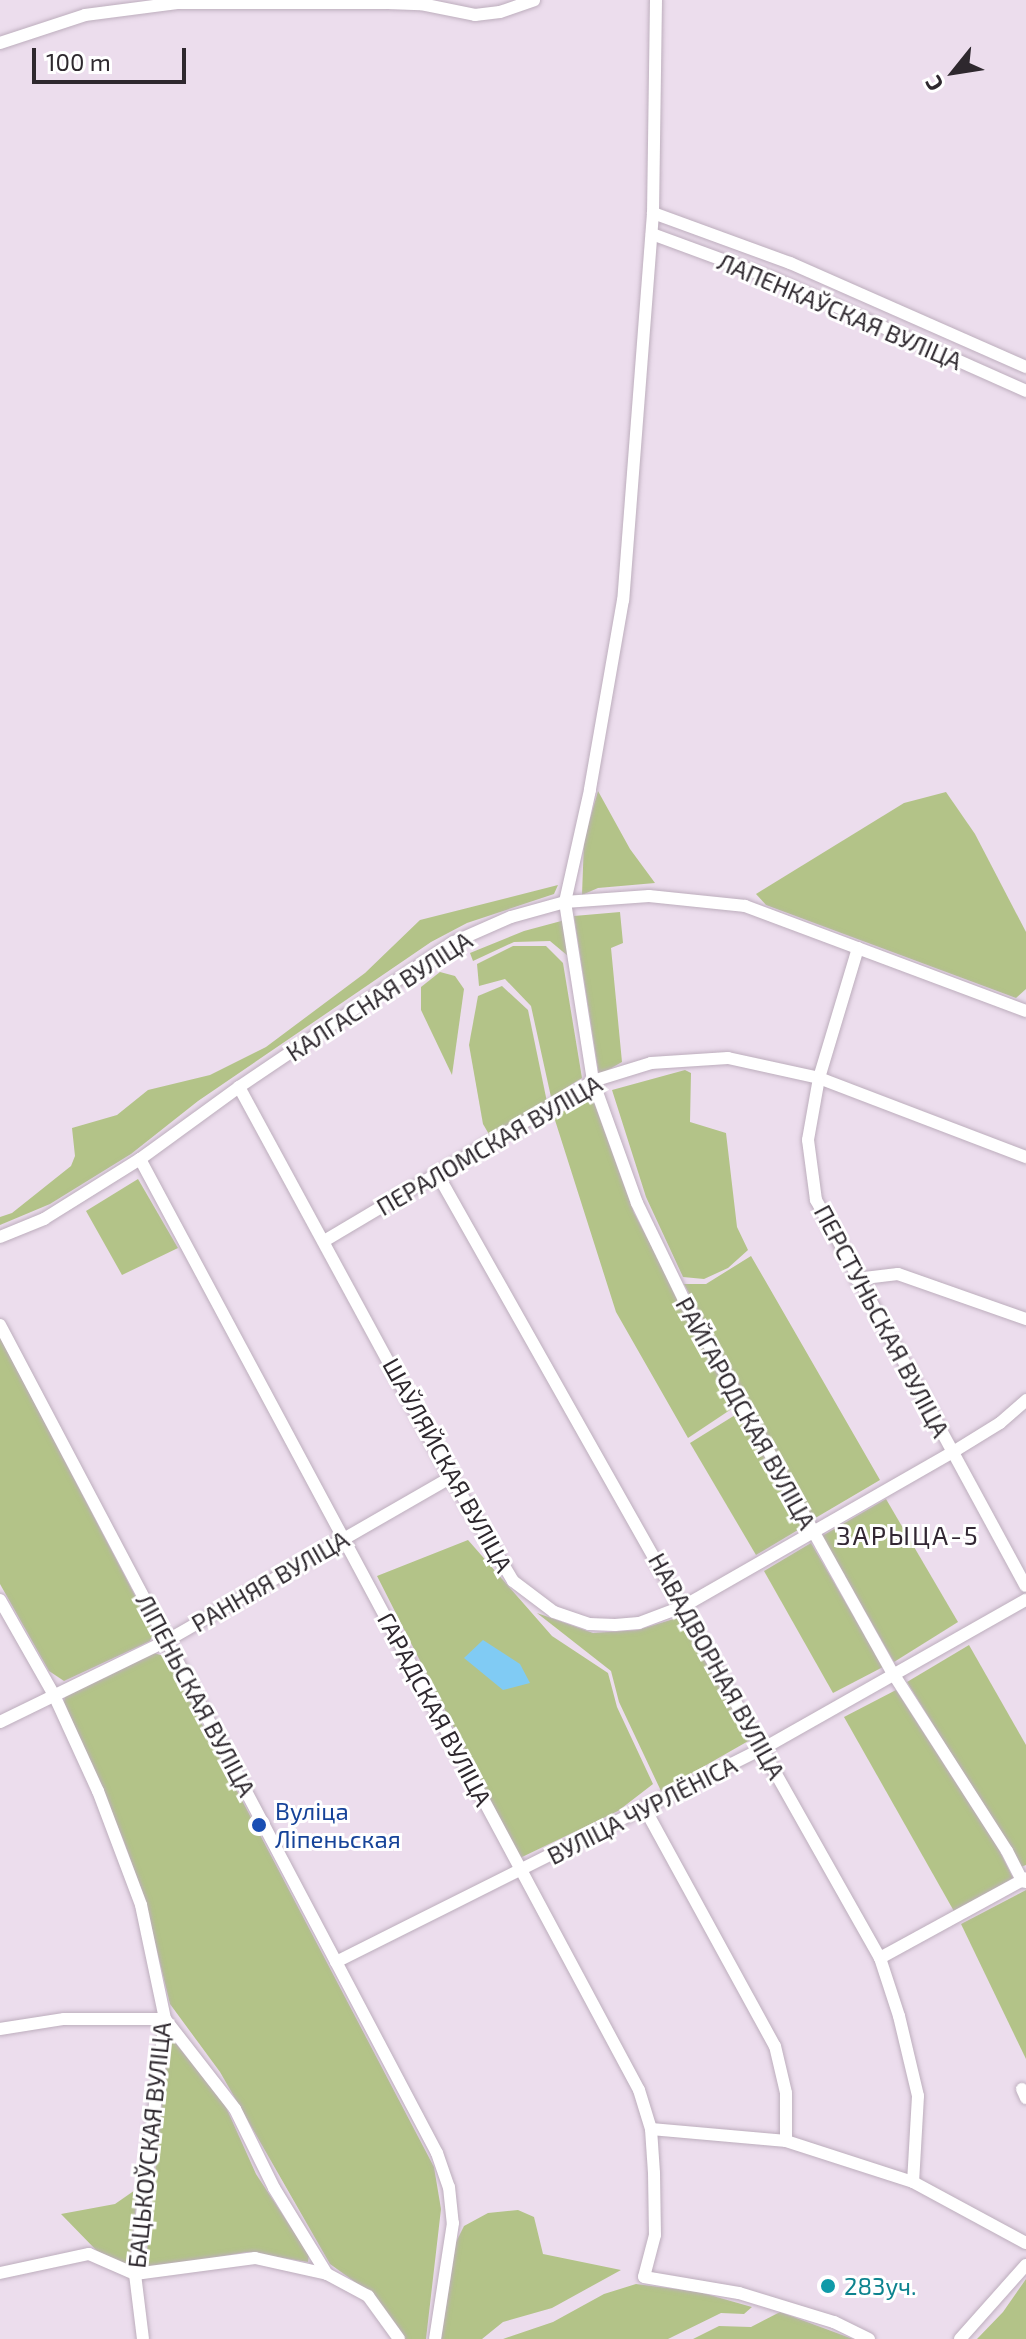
<!DOCTYPE html>
<html>
<head>
<meta charset="utf-8">
<style>
	body { margin:0 }
	#map { position:relative; width:1026px; height:2339px; overflow:hidden; background:#ecdded; font-family:"Exo 2",sans-serif }
	div>[style] { position:absolute }
	.green>* { inset:0; background:#b3c388 }
	.water>* { inset:0; background:#80cbf4 }
	.roads { filter:drop-shadow(0 0 2px #bdaebd) drop-shadow(0 0 2px #bdaebd) }
	.minor>* { height:12px; margin:-6px; padding:0 6px; transform-origin:6px; border-radius:6px; background:#fff }
	.dots>* { width:22px; height:22px; translate:-50% -50%; box-sizing:border-box; border:4px solid #fff; border-radius:50% }
	span { translate:-50% -50%; white-space:nowrap; text-align:center; line-height:1.15; -webkit-text-stroke:6px #fff; paint-order:stroke }
	.street-label { font-size:24px; color:#2e282e }
	.transit-label { font-size:24px; color:#164399 }
	.left { translate:0 -50%; text-align:left }
	.culture-label { font-size:24px; color:#0d838f }
	.neighbourhood-label { font-size:26px; color:#322733; letter-spacing:2px }
	.north { position:absolute; left:914px; top:32px; width:80px; height:80px; -webkit-text-stroke:6px #fff; paint-order:stroke; rotate:240deg; font-size:22px; font-weight:700; line-height:32px; text-align:center; color:#2e282e }
	.north::after { content:''; display:block; margin:auto; width:28px; height:36px; background:#2e282e; clip-path:polygon(50% 0,100% 100%,50% 72%,0 100%) }
	.scale { position:absolute; left:32px; top:48px; width:154px; height:36px; box-sizing:border-box; border:4px solid #2e282e; border-top:0; padding-left:10px; font-size:24px; line-height:28px; white-space:nowrap; color:#2e282e; -webkit-text-stroke:6px #fff; paint-order:stroke }
</style>
</head>
<body>
<div id="map">
	<div class="green">
		<i style="clip-path:polygon(598px 791px,630px 849px,655px 883px,598px 888px,582px 895px,584px 840px)"></i>
		<i style="clip-path:polygon(946px 792px,975px 834px,1026px 932px,1026px 989px,1016px 998px,766px 905px,756px 894px,904px 803px)"></i>
		<i style="clip-path:polygon(558px 885px,554px 894px,467px 923px,431px 942px,198px 1101px,131px 1154px,50px 1204px,0 1225px,0 1217px,12px 1213px,71px 1166px,75px 1156px,72px 1128px,117px 1115px,148px 1090px,210px 1075px,266px 1047px,365px 973px,420px 920px)"></i>
		<i style="clip-path:polygon(620px 912px,623px 943px,611px 948px,622px 1062px,599px 1075px,574px 916px)"></i>
		<i style="clip-path:polygon(565px 920px,568px 956px,550px 941px,514px 942px,473px 961px,470px 953px,524px 931px)"></i>
		<i style="clip-path:polygon(513px 946px,546px 946px,563px 963px,582px 1078px,551px 1097px,531px 1006px,505px 979px,479px 986px,477px 964px)"></i>
		<i style="clip-path:polygon(440px 972px,455px 976px,464px 989px,452px 1075px,421px 1010px,421px 987px)"></i>
		<i style="clip-path:polygon(502px 986px,528px 1010px,547px 1102px,490px 1136px,483px 1124px,469px 1045px,478px 996px)"></i>
		<i style="clip-path:polygon(685px 1070px,691px 1073px,690px 1122px,726px 1133px,737px 1227px,748px 1250px,728px 1268px,704px 1279px,683px 1277px,646px 1197px,612px 1090px)"></i>
		<i style="clip-path:polygon(591px 1094px,634px 1213px,736px 1406px,688px 1438px,616px 1312px,554px 1117px)"></i>
		<i style="clip-path:polygon(138px 1179px,178px 1248px,122px 1275px,86px 1211px)"></i>
		<i style="clip-path:polygon(751px 1256px,880px 1480px,812px 1520px,684px 1284px,706px 1284px)"></i>
		<i style="clip-path:polygon(0 1337px,154px 1632px,150px 1641px,64px 1681px,49px 1671px,0 1584px)"></i>
		<i style="clip-path:polygon(740px 1412px,803px 1527px,756px 1555px,690px 1443px)"></i>
		<i style="clip-path:polygon(886px 1499px,958px 1622px,894px 1662px,822px 1536px)"></i>
		<i style="clip-path:polygon(468px 1540px,552px 1636px,608px 1673px,617px 1707px,653px 1784px,618px 1811px,520px 1858px,377px 1576px)"></i>
		<i style="clip-path:polygon(811px 1543px,883px 1667px,833px 1693px,764px 1571px)"></i>
		<i style="clip-path:polygon(537px 1613px,593px 1633px,638px 1630px,680px 1617px,750px 1740px,661px 1791px,619px 1702px,611px 1671px)"></i>
		<i style="clip-path:polygon(969px 1645px,1026px 1745px,1026px 1865px,1021px 1867px,907px 1682px)"></i>
		<i style="clip-path:polygon(154px 1653px,167px 1657px,434px 2167px,441px 2209px,426px 2339px,405px 2339px,369px 2292px,330px 2264px,220px 2072px,170px 2004px,144px 1897px,123px 1839px,64px 1702px,65px 1696px)"></i>
		<i style="clip-path:polygon(896px 1690px,998px 1848px,1013px 1878px,955px 1913px,844px 1717px)"></i>
		<i style="clip-path:polygon(1026px 1890px,1026px 2059px,961px 1924px)"></i>
		<i style="clip-path:polygon(169px 2035px,225px 2105px,256px 2174px,309px 2255px,308px 2262px,247px 2252px,145px 2270px)"></i>
		<i style="clip-path:polygon(138px 2188px,129px 2267px,97px 2251px,61px 2214px,115px 2204px)"></i>
		<i style="clip-path:polygon(518px 2210px,534px 2217px,543px 2254px,621px 2270px,552px 2308px,503px 2322px,482px 2339px,441px 2339px,456px 2242px,464px 2226px,488px 2213px)"></i>
		<i style="clip-path:polygon(1026px 2279px,1026px 2339px,977px 2339px,1003px 2312px)"></i>
		<i style="clip-path:polygon(636px 2284px,699px 2292px,752px 2307px,744px 2314px,721px 2313px,668px 2339px,503px 2339px,553px 2322px,604px 2294px)"></i>
		<i style="clip-path:polygon(780px 2312px,853px 2339px,693px 2339px,719px 2326px,751px 2327px)"></i>
	</div>
	<div class="water">
		<i style="clip-path:polygon(483px 1640px,520px 1664px,530px 1683px,503px 1690px,464px 1658px)"></i>
	</div>
	<div class="roads">
		<div class="minor">
			<i style="left:656px;top:0;width:213px;rotate:90.8deg"></i>
			<i style="left:653px;top:213px;width:388px;rotate:94.4deg"></i>
			<i style="left:623px;top:600px;width:193px;rotate:99.9deg"></i>
			<i style="left:590px;top:790px;width:115px;rotate:102.6deg"></i>
			<i style="left:565px;top:902px;width:181px;rotate:81.1deg"></i>
			<i style="left:593px;top:1081px;width:130px;rotate:70.2deg"></i>
			<i style="left:637px;top:1203px;width:108px;rotate:64.1deg"></i>
			<i style="left:684px;top:1300px;width:430px;rotate:60.8deg"></i>
			<i style="left:894px;top:1675px;width:209px;rotate:57.3deg"></i>
			<i style="left:1007px;top:1851px;width:34px;rotate:63deg"></i>
			<i style="left:1022px;top:1881px;width:4px;rotate:14deg"></i>
			<i style="left:0;top:43px;width:89px;rotate:-18.2deg"></i>
			<i style="left:85px;top:15px;width:93px;rotate:-7.4deg"></i>
			<i style="left:177px;top:3px;width:211px"></i>
			<i style="left:388px;top:3px;width:33px;rotate:2deg"></i>
			<i style="left:421px;top:4px;width:55px;rotate:11.5deg"></i>
			<i style="left:475px;top:15px;width:25px;rotate:-7deg"></i>
			<i style="left:500px;top:12px;width:36px;rotate:-19deg"></i>
			<i style="left:653px;top:213px;width:146px;rotate:20.1deg"></i>
			<i style="left:790px;top:263px;width:258px;rotate:23.8deg"></i>
			<i style="left:652px;top:234px;width:133px;rotate:20.2deg"></i>
			<i style="left:777px;top:280px;width:273px;rotate:24deg"></i>
			<i style="left:858px;top:948px;width:136px;rotate:106.7deg"></i>
			<i style="left:819px;top:1078px;width:63px;rotate:100.1deg"></i>
			<i style="left:808px;top:1140px;width:61px;rotate:82.4deg"></i>
			<i style="left:816px;top:1200px;width:439px;rotate:61.5deg"></i>
			<i style="left:239px;top:1087px;width:444px;rotate:61.5deg"></i>
			<i style="left:451px;top:1477px;width:121px;rotate:59.2deg"></i>
			<i style="left:513px;top:1581px;width:51px;rotate:37.1deg"></i>
			<i style="left:554px;top:1612px;width:37px;rotate:19deg"></i>
			<i style="left:589px;top:1624px;width:26px;rotate:2deg"></i>
			<i style="left:615px;top:1625px;width:24px;rotate:-5deg"></i>
			<i style="left:639px;top:1623px;width:48px;rotate:-20.7deg"></i>
			<i style="left:684px;top:1606px;width:310px;rotate:-29.8deg"></i>
			<i style="left:953px;top:1452px;width:55px;rotate:-31.7deg"></i>
			<i style="left:1000px;top:1423px;width:35px;rotate:-41deg"></i>
			<i style="left:140px;top:1159px;width:1056px;rotate:61.81deg"></i>
			<i style="left:639px;top:2090px;width:41px;rotate:72.9deg"></i>
			<i style="left:651px;top:2129px;width:44px;rotate:86.1deg"></i>
			<i style="left:654px;top:2173px;width:62px;rotate:89.1deg"></i>
			<i style="left:655px;top:2235px;width:43px;rotate:104.7deg"></i>
			<i style="left:644px;top:2277px;width:96px;rotate:9.6deg"></i>
			<i style="left:739px;top:2293px;width:99px;rotate:17deg"></i>
			<i style="left:834px;top:2322px;width:39px;rotate:26deg"></i>
			<i style="left:438px;top:1175px;width:899px;rotate:60.56deg"></i>
			<i style="left:880px;top:1958px;width:61px;rotate:71.9deg"></i>
			<i style="left:899px;top:2016px;width:82px;rotate:76.6deg"></i>
			<i style="left:918px;top:2096px;width:86px;rotate:93.3deg"></i>
			<i style="left:0;top:1237px;width:48px;rotate:-22.2deg"></i>
			<i style="left:44px;top:1219px;width:113px;rotate:-32deg"></i>
			<i style="left:140px;top:1159px;width:122px;rotate:-36deg"></i>
			<i style="left:239px;top:1087px;width:259px;rotate:-34deg"></i>
			<i style="left:454px;top:942px;width:62px;rotate:-23.7deg"></i>
			<i style="left:511px;top:917px;width:56px;rotate:-15.5deg"></i>
			<i style="left:565px;top:902px;width:84px;rotate:-4.1deg"></i>
			<i style="left:649px;top:896px;width:97px;rotate:5.9deg"></i>
			<i style="left:745px;top:906px;width:300px;rotate:20.5deg"></i>
			<i style="left:324px;top:1241px;width:313px;rotate:-30.7deg"></i>
			<i style="left:593px;top:1081px;width:61px;rotate:-17.2deg"></i>
			<i style="left:651px;top:1063px;width:77px;rotate:-3.7deg"></i>
			<i style="left:728px;top:1058px;width:93px;rotate:12.4deg"></i>
			<i style="left:819px;top:1078px;width:222px;rotate:20.9deg"></i>
			<i style="left:856px;top:1279px;width:42px;rotate:-6.8deg"></i>
			<i style="left:898px;top:1274px;width:136px;rotate:19.4deg"></i>
			<i style="left:0;top:1325px;width:936px;rotate:62.18deg"></i>
			<i style="left:437px;top:2153px;width:36px;rotate:71deg"></i>
			<i style="left:449px;top:2187px;width:36px;rotate:84deg"></i>
			<i style="left:453px;top:2223px;width:117px;rotate:98.8deg"></i>
			<i style="left:0;top:1600px;width:109px;rotate:60.4deg"></i>
			<i style="left:54px;top:1695px;width:106px;rotate:65.4deg"></i>
			<i style="left:98px;top:1791px;width:122px;rotate:69.3deg"></i>
			<i style="left:141px;top:1905px;width:116px;rotate:78.1deg"></i>
			<i style="left:165px;top:2019px;width:257px;rotate:96.7deg"></i>
			<i style="left:135px;top:2274px;width:65px;rotate:83deg"></i>
			<i style="left:0;top:1722px;width:187px;rotate:-26deg"></i>
			<i style="left:168px;top:1640px;width:327px;rotate:-29.9deg"></i>
			<i style="left:645px;top:1809px;width:270px;rotate:61.3deg"></i>
			<i style="left:775px;top:2046px;width:48px;rotate:76.8deg"></i>
			<i style="left:786px;top:2093px;width:48px;rotate:90deg"></i>
			<i style="left:880px;top:1958px;width:166px;rotate:-28.7deg"></i>
			<i style="left:336px;top:1962px;width:479px;rotate:-26.6deg"></i>
			<i style="left:764px;top:1748px;width:301px;rotate:-29.5deg"></i>
			<i style="left:0;top:2029px;width:65px;rotate:-8.9deg"></i>
			<i style="left:64px;top:2019px;width:101px"></i>
			<i style="left:165px;top:2019px;width:114px;rotate:52.1deg"></i>
			<i style="left:235px;top:2109px;width:88px;rotate:63.7deg"></i>
			<i style="left:274px;top:2188px;width:101px;rotate:58.4deg"></i>
			<i style="left:327px;top:2274px;width:47px;rotate:28.2deg"></i>
			<i style="left:368px;top:2296px;width:53px;rotate:54.2deg"></i>
			<i style="left:1022px;top:2089px;width:10px;rotate:66deg"></i>
			<i style="left:651px;top:2129px;width:136px;rotate:5.1deg"></i>
			<i style="left:786px;top:2141px;width:133px;rotate:17.9deg"></i>
			<i style="left:913px;top:2182px;width:128px;rotate:28.4deg"></i>
			<i style="left:0;top:2273px;width:91px;rotate:-12.1deg"></i>
			<i style="left:89px;top:2254px;width:50px;rotate:23.5deg"></i>
			<i style="left:135px;top:2274px;width:121px;rotate:-7.6deg"></i>
			<i style="left:255px;top:2258px;width:74px;rotate:12.5deg"></i>
			<i style="left:960px;top:2339px;width:99px;rotate:-48.3deg"></i>
		</div>
	</div>
	<div class="dots">
		<i style="left:259px;top:1825px;background:#1a4fb4"></i>
		<i style="left:828px;top:2286px;background:#0f9aa8"></i>
	</div>
	<div class="street-label">
		<span style="left:840px;top:311px;rotate:23deg">ЛАПЕНКАЎСКАЯ ВУЛІЦА</span>
		<span style="left:379px;top:996px;rotate:-33deg">КАЛГАСНАЯ ВУЛІЦА</span>
		<span style="left:489px;top:1145px;rotate:-30deg">ПЕРАЛОМСКАЯ ВУЛІЦА</span>
		<span style="left:882px;top:1321px;rotate:62deg">ПЕРСТУНЬСКАЯ ВУЛІЦА</span>
		<span style="left:746px;top:1413px;rotate:61deg">РАЙГАРОДСКАЯ ВУЛІЦА</span>
		<span style="left:448px;top:1465px;rotate:61deg">ШАЎЛЯЙСКАЯ ВУЛІЦА</span>
		<span style="left:270px;top:1581px;rotate:-30deg">РАННЯЯ ВУЛІЦА</span>
		<span style="left:717px;top:1666px;rotate:61deg">НАВАДВОРНАЯ ВУЛІЦА</span>
		<span style="left:196px;top:1695px;rotate:62deg">ЛІПЕНЬСКАЯ ВУЛІЦА</span>
		<span style="left:435px;top:1709px;rotate:62deg">ГАРАДСКАЯ ВУЛІЦА</span>
		<span style="left:642px;top:1810px;rotate:-27deg">ВУЛІЦА ЧУРЛЁНІСА</span>
		<span style="left:149px;top:2145px;rotate:-84deg">БАЦЬКОЎСКАЯ ВУЛІЦА</span>
	</div>
	<div class="transit-label">
		<span class="left" style="left:275px;top:1825px">Вуліца<br>Ліпеньская</span>
	</div>
	<div class="culture-label">
		<span class="left" style="left:844px;top:2286px">283уч.</span>
	</div>
	<div class="neighbourhood-label">
		<span style="left:908px;top:1535px">ЗАРЫЦА-5</span>
	</div>
	<div class="north">С</div>
	<div class="scale">100 m</div>
</div>
</body>
</html>
